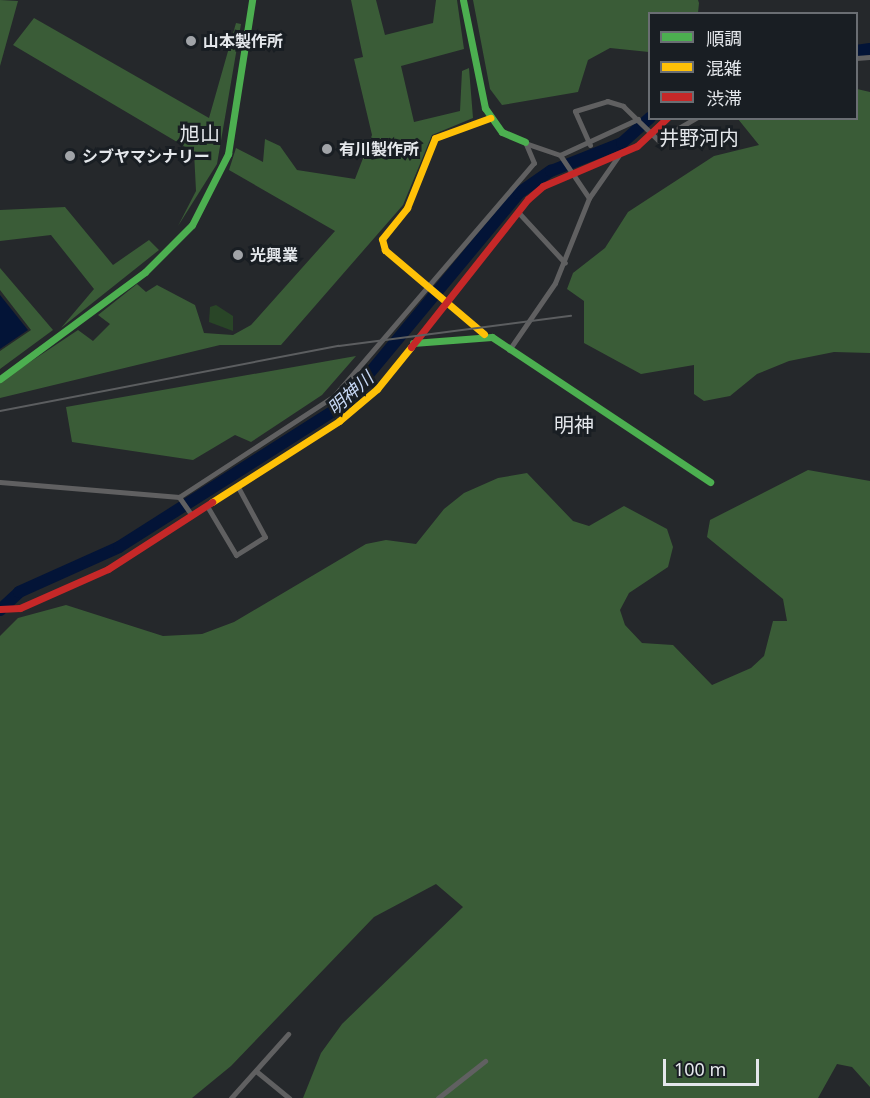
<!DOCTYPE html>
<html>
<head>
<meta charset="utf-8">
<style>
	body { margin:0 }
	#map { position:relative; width:870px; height:1098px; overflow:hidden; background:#25282b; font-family:"Noto Sans","Noto Sans JP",sans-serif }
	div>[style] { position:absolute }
	.green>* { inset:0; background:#294527 }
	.forest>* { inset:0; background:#3a5c37 }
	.water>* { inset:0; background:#031437 }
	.river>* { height:12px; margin:-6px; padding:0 6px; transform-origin:6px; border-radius:6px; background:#031437 }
	.street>* { height:5px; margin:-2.5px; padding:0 2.5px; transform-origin:2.5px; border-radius:2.5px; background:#606061 }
	.fast>* { height:7px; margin:-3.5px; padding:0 3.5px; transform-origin:3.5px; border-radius:3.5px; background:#4caf50 }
	.slow>* { height:7px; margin:-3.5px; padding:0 3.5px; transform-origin:3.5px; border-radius:3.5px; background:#ffc107 }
	.jam>* { height:7px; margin:-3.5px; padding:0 3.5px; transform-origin:3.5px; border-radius:3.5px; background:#c62828 }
	.rail>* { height:2px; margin:-1px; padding:0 1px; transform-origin:1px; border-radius:1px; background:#5c5e60 }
	.dots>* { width:16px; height:16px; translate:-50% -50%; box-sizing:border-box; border:3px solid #191e23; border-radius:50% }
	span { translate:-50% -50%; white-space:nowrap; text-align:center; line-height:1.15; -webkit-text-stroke:6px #191e23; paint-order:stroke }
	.poi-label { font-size:16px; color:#e4e7eb; font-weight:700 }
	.left { translate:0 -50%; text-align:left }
	.water-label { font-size:18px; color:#c6d7f4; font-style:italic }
	.quarter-label { font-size:20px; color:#e4e7eb }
	.legend { position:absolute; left:648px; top:12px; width:210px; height:108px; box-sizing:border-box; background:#191e23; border:2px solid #6a6e73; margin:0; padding:8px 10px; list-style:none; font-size:18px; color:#e4e7eb }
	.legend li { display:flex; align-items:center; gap:12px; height:30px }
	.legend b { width:30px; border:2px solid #6a6e73 }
	.scale { position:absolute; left:663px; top:1059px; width:96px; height:27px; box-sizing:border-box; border:3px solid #e4e7eb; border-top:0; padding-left:8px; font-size:18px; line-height:21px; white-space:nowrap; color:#e4e7eb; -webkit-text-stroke:4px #191e23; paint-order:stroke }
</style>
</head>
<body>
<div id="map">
	<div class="green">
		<i style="clip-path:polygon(216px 305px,233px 316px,233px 331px,209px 322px,210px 307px)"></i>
	</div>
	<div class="forest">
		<i style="clip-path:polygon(0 0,18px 1px,0 66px)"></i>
		<i style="clip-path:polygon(351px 0,376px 0,385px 35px,433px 23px,436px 0,457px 0,464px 49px,401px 66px,414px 122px,460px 111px,462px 71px,469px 68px,473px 118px,432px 135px,403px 205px,281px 345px,220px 345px,0 398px,0 382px,78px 330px,93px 341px,110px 324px,98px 315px,137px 284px,146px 292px,157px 285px,195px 305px,204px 333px,233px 335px,251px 325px,335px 231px,229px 170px,236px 148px,263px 162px,265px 139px,280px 146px,297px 170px,355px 179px,372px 135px,354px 59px,363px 57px)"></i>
		<i style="clip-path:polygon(473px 0,698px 0,699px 3px,698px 13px,650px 14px,649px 52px,610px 48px,588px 60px,578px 92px,502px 105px,490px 89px)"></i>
		<i style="clip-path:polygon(34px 18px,209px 118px,236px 23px,241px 24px,217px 164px,178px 226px,196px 191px,194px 152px,13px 45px)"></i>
		<i style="clip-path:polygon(857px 89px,870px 92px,870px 353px,834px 352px,789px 361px,757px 374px,730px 396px,704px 401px,694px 394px,694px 365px,641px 374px,584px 343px,584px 301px,567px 289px,573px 273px,605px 248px,628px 212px,714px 156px,759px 145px,738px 119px,856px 118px)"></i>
		<i style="clip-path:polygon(65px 207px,113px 265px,149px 240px,159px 250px,61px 328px,94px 289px,51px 235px,0 241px,0 210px)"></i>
		<i style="clip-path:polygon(0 268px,53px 330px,0 369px,0 351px,31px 330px,0 290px)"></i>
		<i style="clip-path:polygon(356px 356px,322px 395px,251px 442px,235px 435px,193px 460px,72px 442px,66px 407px)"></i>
		<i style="clip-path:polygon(808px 470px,870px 481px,870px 1087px,852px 1067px,837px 1064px,818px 1098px,303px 1098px,321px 1053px,342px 1024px,463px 907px,436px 884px,374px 917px,231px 1066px,192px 1098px,0 1098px,0 636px,18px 618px,66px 605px,163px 636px,202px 634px,234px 622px,366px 544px,386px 540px,416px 544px,444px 509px,464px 493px,498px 478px,527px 473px,573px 521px,589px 526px,624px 506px,667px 529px,673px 547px,668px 567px,629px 593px,620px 610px,625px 625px,642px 643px,673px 645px,712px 685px,751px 668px,764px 656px,773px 621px,787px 621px,783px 599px,707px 537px,710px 520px)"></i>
	</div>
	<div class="water">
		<i style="clip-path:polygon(0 295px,28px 330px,0 349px)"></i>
	</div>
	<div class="river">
		<i style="left:856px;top:51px;width:14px;rotate:-8deg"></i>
		<i style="left:0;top:610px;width:26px;rotate:-43deg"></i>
		<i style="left:19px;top:592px;width:110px;rotate:-24.2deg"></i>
		<i style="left:119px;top:547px;width:265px;rotate:-32.4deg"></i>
		<i style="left:343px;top:405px;width:276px;rotate:-50.3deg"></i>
		<i style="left:519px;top:193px;width:39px;rotate:-35deg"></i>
		<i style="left:551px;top:171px;width:76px;rotate:-21.5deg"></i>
		<i style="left:622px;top:143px;width:38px;rotate:-42deg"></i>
	</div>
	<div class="street">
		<i style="left:856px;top:58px;width:14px;rotate:-4deg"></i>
		<i style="left:590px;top:145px;width:37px;rotate:-114deg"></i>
		<i style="left:575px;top:111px;width:34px;rotate:-17deg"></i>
		<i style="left:607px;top:101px;width:17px;rotate:17deg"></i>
		<i style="left:623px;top:106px;width:49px;rotate:44.2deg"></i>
		<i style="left:658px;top:140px;width:44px;rotate:-30.1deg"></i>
		<i style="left:560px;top:155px;width:86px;rotate:-24.8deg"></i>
		<i style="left:589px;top:198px;width:52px;rotate:-55.1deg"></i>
		<i style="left:518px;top:212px;width:69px;rotate:47.3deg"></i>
		<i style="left:509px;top:350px;width:81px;rotate:-55.5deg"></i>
		<i style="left:555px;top:283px;width:92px;rotate:-68.2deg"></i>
		<i style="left:589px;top:198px;width:52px;rotate:-124deg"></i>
		<i style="left:560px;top:155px;width:36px;rotate:-161deg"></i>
		<i style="left:0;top:482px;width:180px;rotate:4.8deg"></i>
		<i style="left:179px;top:497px;width:185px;rotate:-33.1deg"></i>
		<i style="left:334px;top:396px;width:307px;rotate:-49.4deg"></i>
		<i style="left:534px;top:163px;width:23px;rotate:-113deg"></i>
		<i style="left:179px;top:497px;width:19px;rotate:55deg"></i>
		<i style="left:207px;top:506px;width:57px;rotate:59.4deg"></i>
		<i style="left:236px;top:555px;width:34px;rotate:-32deg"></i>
		<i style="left:265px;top:537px;width:57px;rotate:-118.4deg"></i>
		<i style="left:256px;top:1071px;width:43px;rotate:39.3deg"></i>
		<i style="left:231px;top:1098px;width:86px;rotate:-48.3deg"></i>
		<i style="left:438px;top:1098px;width:60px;rotate:-38.2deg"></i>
	</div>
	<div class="fast">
		<i style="left:463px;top:0;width:110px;rotate:78.5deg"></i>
		<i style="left:485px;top:108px;width:29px;rotate:55deg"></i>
		<i style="left:502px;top:132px;width:25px;rotate:23deg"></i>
		<i style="left:413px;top:343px;width:79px;rotate:-4.3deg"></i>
		<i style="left:492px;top:337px;width:262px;rotate:33.6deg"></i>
		<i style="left:0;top:379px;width:180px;rotate:-36.4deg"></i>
		<i style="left:145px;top:272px;width:66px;rotate:-45deg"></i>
		<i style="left:192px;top:225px;width:80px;rotate:-63.1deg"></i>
		<i style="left:228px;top:154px;width:156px;rotate:-81.1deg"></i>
	</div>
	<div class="slow">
		<i style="left:484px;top:334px;width:130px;rotate:-139.7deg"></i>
		<i style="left:385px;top:250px;width:11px;rotate:-105deg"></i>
		<i style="left:382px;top:239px;width:40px;rotate:-51deg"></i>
		<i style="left:407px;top:208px;width:75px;rotate:-68.2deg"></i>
		<i style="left:435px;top:138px;width:59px;rotate:-20deg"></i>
		<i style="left:212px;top:502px;width:151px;rotate:-32.5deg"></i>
		<i style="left:339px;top:421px;width:50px;rotate:-40.1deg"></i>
		<i style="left:377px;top:389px;width:54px;rotate:-51deg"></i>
	</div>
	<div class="jam">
		<i style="left:411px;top:347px;width:189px;rotate:-51.7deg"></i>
		<i style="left:528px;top:199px;width:20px;rotate:-41deg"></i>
		<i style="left:543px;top:186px;width:102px;rotate:-23.1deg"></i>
		<i style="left:637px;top:146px;width:41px;rotate:-43deg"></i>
		<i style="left:0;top:609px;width:20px;rotate:-3deg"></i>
		<i style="left:20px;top:608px;width:96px;rotate:-23.9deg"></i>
		<i style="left:108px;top:569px;width:124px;rotate:-32.8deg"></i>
	</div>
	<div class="rail">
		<i style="left:0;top:411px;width:345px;rotate:-10.9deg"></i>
		<i style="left:339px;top:346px;width:234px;rotate:-7.4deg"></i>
	</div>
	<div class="dots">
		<i style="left:191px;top:41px;background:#a1a4a8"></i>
		<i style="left:327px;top:149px;background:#a1a4a8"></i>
		<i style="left:70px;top:156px;background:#a1a4a8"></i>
		<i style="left:238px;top:255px;background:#a1a4a8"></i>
	</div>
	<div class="poi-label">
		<span class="left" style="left:203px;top:41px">山本製作所</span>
		<span class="left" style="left:339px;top:149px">有川製作所</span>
		<span class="left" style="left:82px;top:156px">シブヤマシナリー</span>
		<span class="left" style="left:250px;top:255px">光興業</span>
	</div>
	<div class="water-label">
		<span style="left:350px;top:393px;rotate:-42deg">明神川</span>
	</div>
	<div class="quarter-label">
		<span style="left:200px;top:133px">旭山</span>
		<span style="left:699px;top:137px">井野河内</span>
		<span style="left:574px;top:424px">明神</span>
	</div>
	<ul class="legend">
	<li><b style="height:8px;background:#4caf50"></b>順調</li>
	<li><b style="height:8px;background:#ffc107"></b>混雑</li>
	<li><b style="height:8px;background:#c62828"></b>渋滞</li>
	</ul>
	<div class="scale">100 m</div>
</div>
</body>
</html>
